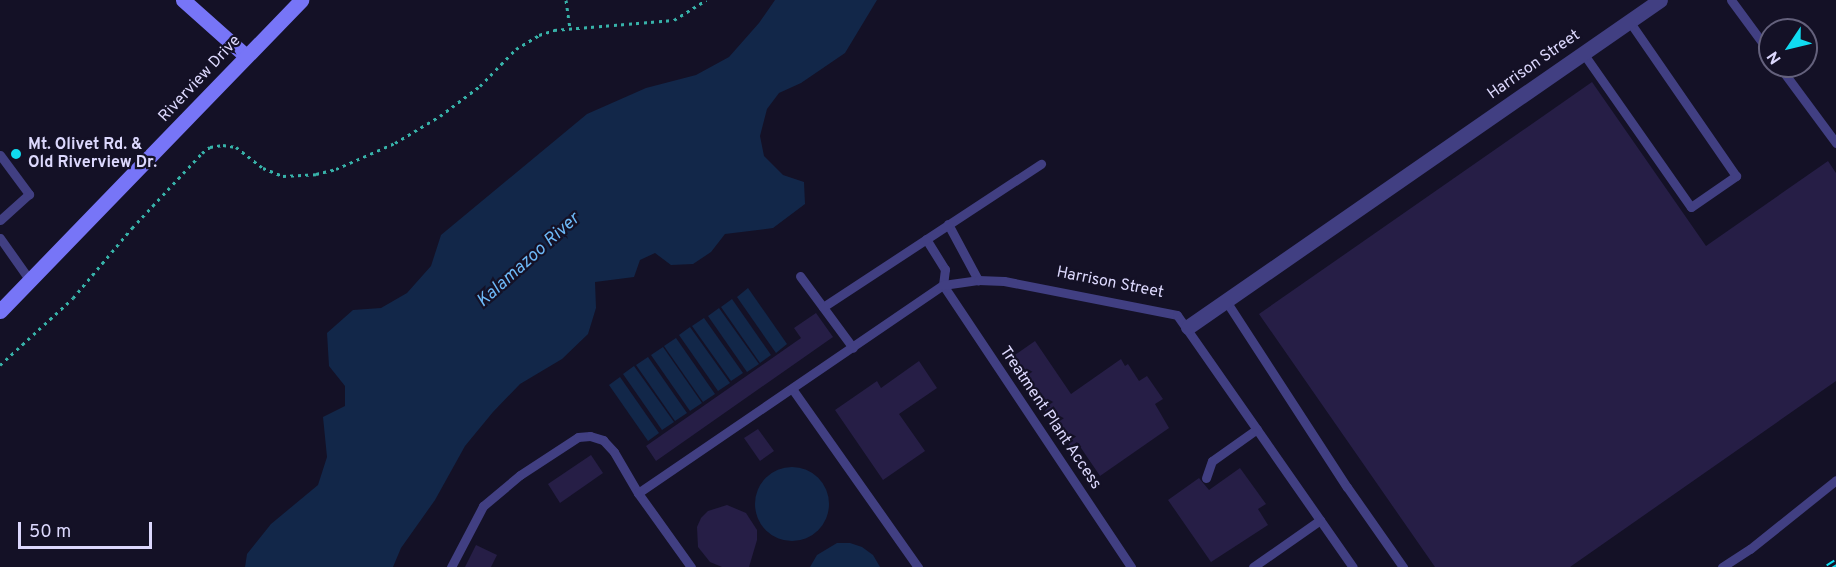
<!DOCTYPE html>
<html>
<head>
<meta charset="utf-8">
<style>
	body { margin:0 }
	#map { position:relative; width:1836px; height:567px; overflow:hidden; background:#141126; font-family:Overpass,sans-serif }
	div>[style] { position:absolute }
	.water>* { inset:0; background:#122749 }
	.round { border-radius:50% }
	.building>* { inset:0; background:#261e46 }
	.path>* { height:3px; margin-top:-1.5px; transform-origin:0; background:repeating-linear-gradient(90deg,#37b2a9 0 3px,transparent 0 7.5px) }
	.lane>* { height:9px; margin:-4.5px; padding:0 4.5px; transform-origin:4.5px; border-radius:4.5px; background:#413f82 }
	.street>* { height:15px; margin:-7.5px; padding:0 7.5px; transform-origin:7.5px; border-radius:7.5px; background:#413f82 }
	.secondary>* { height:15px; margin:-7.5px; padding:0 7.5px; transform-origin:7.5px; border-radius:7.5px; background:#7775f7 }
	.rail>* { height:7px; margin-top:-3.5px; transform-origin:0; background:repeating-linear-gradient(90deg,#141126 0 14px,#10dcf1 0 28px); box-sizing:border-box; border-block:2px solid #10dcf1 }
	.dots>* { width:16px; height:16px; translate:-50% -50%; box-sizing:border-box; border:3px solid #141126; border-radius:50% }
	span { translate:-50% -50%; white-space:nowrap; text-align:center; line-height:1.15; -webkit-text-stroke:4.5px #141126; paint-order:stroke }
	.street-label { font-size:16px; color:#dcd8fd }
	.poi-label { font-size:16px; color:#dcd8fd; font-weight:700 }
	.left { translate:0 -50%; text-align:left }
	.water-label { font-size:18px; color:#6db8f6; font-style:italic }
	.north { position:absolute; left:1758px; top:18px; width:60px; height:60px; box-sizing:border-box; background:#141126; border:2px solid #64617c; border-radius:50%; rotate:235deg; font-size:16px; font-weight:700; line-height:24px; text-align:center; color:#dcd8fd }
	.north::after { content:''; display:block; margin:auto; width:21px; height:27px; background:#10dcf1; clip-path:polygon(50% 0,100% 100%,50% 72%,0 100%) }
	.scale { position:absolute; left:18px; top:522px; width:134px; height:27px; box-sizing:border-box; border:3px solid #dcd8fd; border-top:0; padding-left:8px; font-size:18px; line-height:21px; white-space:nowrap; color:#dcd8fd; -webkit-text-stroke:4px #141126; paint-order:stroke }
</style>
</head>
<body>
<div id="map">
	<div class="water">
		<i style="clip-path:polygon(775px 0,877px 0,845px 53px,801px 83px,779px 93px,767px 109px,760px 136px,764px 156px,783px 175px,804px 182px,805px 204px,773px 228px,725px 234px,711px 252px,693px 264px,671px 265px,655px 253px,640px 260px,634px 277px,595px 282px,596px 308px,588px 334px,562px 359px,520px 384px,493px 412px,465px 446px,435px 500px,401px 548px,393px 567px,245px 567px,247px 554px,271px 524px,318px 485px,327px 457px,323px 417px,345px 406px,345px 386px,329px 366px,327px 333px,353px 310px,381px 308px,407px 293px,431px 266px,441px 235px,587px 114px,646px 88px,696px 75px,729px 57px,759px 23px)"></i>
		<i style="clip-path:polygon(748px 288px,787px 344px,776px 353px,737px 297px)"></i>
		<i style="clip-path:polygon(732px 299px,771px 355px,760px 363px,721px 307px)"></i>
		<i style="clip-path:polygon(719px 308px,759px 364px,747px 372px,708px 316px)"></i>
		<i style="clip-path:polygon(704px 318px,743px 373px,731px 381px,692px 326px)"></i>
		<i style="clip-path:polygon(690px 327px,730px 383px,718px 391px,679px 335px)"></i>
		<i style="clip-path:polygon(676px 338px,715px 394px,703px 402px,664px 346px)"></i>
		<i style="clip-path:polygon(663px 347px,702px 403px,690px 411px,651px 355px)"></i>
		<i style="clip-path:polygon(648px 357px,687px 413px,675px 421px,636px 365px)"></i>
		<i style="clip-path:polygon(634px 366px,674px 422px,662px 430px,623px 374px)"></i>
		<i style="clip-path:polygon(620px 377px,659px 433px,648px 441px,609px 385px)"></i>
		<i class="round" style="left:755px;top:467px;width:74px;height:74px"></i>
		<i style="clip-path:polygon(837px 543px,850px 543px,862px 547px,873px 555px,880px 567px,810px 567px,817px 555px)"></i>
	</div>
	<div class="building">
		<i style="clip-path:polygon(1592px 82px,1706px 246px,1828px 161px,1836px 173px,1836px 381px,1570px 567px,1435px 567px,1259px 314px)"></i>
		<i style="clip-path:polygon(816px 313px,833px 337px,656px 461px,646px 446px,801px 338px,794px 328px)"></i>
		<i style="clip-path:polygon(1035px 341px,1071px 394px,1121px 359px,1125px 366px,1128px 364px,1139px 381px,1147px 376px,1163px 399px,1155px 404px,1169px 428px,1100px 476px,1077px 442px,1070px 447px,1009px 359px)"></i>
		<i style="clip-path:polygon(919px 361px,937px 388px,899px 414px,925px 451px,883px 480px,835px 410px,877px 381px,881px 388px)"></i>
		<i style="clip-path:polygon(758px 429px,774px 451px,760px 461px,744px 438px)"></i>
		<i style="clip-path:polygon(591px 455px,603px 473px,560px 503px,548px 484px)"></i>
		<i style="clip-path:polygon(1240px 468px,1266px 504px,1258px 509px,1268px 525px,1211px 562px,1168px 500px,1199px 478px,1209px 490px)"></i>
		<i style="clip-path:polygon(727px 505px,746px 513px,757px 530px,757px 540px,749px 567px,722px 567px,710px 562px,698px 547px,697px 527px,701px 518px,708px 511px)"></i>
		<i style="clip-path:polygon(476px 545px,497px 555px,491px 567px,465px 567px)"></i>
	</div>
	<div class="path">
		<i style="left:566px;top:0;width:28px;rotate:82deg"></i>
		<i style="left:0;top:365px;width:99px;rotate:-42.5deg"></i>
		<i style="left:73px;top:298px;width:92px;rotate:-49.9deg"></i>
		<i style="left:132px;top:228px;width:103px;rotate:-47deg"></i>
		<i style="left:202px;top:153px;width:10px;rotate:-37deg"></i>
		<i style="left:210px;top:147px;width:13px;rotate:-9deg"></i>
		<i style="left:223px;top:145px;width:13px;rotate:9deg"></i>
		<i style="left:236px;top:147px;width:34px;rotate:38deg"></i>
		<i style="left:263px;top:168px;width:22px;rotate:22deg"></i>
		<i style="left:283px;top:176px;width:33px;rotate:-3deg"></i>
		<i style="left:316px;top:174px;width:21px;rotate:-14deg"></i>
		<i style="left:336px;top:169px;width:64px;rotate:-23.8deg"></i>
		<i style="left:395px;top:143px;width:52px;rotate:-31deg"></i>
		<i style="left:440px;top:116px;width:50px;rotate:-36.9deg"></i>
		<i style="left:480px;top:86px;width:52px;rotate:-45.8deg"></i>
		<i style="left:516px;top:49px;width:27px;rotate:-31deg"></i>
		<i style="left:539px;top:35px;width:16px;rotate:-18deg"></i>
		<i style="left:554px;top:30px;width:120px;rotate:-4.8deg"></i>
		<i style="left:674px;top:20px;width:38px;rotate:-32deg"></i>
	</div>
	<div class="lane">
		<i style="left:1731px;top:0;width:66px;rotate:53.7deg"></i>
		<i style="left:1583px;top:53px;width:188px;rotate:55deg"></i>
		<i style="left:1691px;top:207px;width:55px;rotate:-34.6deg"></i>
		<i style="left:1736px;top:176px;width:188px;rotate:-124.6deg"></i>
		<i style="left:1779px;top:66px;width:96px;rotate:53.5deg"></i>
		<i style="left:0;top:155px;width:49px;rotate:53.4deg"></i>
		<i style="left:29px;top:194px;width:39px;rotate:138deg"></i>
		<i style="left:948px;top:224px;width:64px;rotate:61.8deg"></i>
		<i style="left:0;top:238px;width:54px;rotate:54.8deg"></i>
		<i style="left:926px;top:239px;width:36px;rotate:58deg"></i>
		<i style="left:945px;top:269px;width:16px;rotate:97deg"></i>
		<i style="left:943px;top:285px;width:339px;rotate:56.3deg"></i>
		<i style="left:800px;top:276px;width:89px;rotate:53.6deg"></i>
		<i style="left:1226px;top:301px;width:222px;rotate:57deg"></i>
		<i style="left:1347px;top:487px;width:98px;rotate:55deg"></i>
		<i style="left:823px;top:307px;width:261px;rotate:-33.3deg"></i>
		<i style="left:793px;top:390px;width:217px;rotate:54.8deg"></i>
		<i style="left:1206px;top:478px;width:18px;rotate:-71deg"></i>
		<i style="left:1212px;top:461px;width:55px;rotate:-35.4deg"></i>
		<i style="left:451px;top:567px;width:69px;rotate:-62.3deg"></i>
		<i style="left:483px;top:506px;width:48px;rotate:-40deg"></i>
		<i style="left:520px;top:475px;width:69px;rotate:-33.2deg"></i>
		<i style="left:578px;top:437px;width:12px;rotate:-5deg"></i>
		<i style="left:590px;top:436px;width:14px;rotate:17deg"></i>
		<i style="left:603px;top:440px;width:16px;rotate:47deg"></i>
		<i style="left:614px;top:452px;width:48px;rotate:59.7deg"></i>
		<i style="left:691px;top:567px;width:91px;rotate:-125.6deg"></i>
		<i style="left:638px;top:493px;width:369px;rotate:-34.3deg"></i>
		<i style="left:943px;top:285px;width:35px;rotate:-8deg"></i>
		<i style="left:978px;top:280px;width:26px;rotate:2deg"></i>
		<i style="left:1004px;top:281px;width:176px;rotate:11.1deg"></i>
		<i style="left:1177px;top:315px;width:307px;rotate:55.1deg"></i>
		<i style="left:1253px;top:567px;width:82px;rotate:-35deg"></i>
		<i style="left:1722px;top:567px;width:33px;rotate:-33deg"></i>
		<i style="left:1750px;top:549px;width:110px;rotate:-38.7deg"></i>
	</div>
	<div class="street">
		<i style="left:1188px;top:327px;width:574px;rotate:-34.71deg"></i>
	</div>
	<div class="secondary">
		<i style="left:183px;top:0;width:84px;rotate:41.6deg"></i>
		<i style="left:0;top:311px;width:433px;rotate:-45.9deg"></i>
	</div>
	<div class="rail">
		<i style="left:1828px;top:567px;width:9px;rotate:-32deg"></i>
	</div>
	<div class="dots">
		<i style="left:16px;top:154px;background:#10dcf1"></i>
	</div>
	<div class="street-label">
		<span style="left:1534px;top:65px;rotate:-35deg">Harrison Street</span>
		<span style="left:200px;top:79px;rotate:-47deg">Riverview Drive</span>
		<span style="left:1110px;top:283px;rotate:11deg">Harrison Street</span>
		<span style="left:1050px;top:418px;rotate:56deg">Treatment Plant Access</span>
	</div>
	<div class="poi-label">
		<span class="left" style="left:28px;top:154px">Mt. Olivet Rd. &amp;<br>Old Riverview Dr.</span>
	</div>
	<div class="water-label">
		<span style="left:529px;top:261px;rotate:-42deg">Kalamazoo River</span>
	</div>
	<div class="north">N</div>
	<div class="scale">50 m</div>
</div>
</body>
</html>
